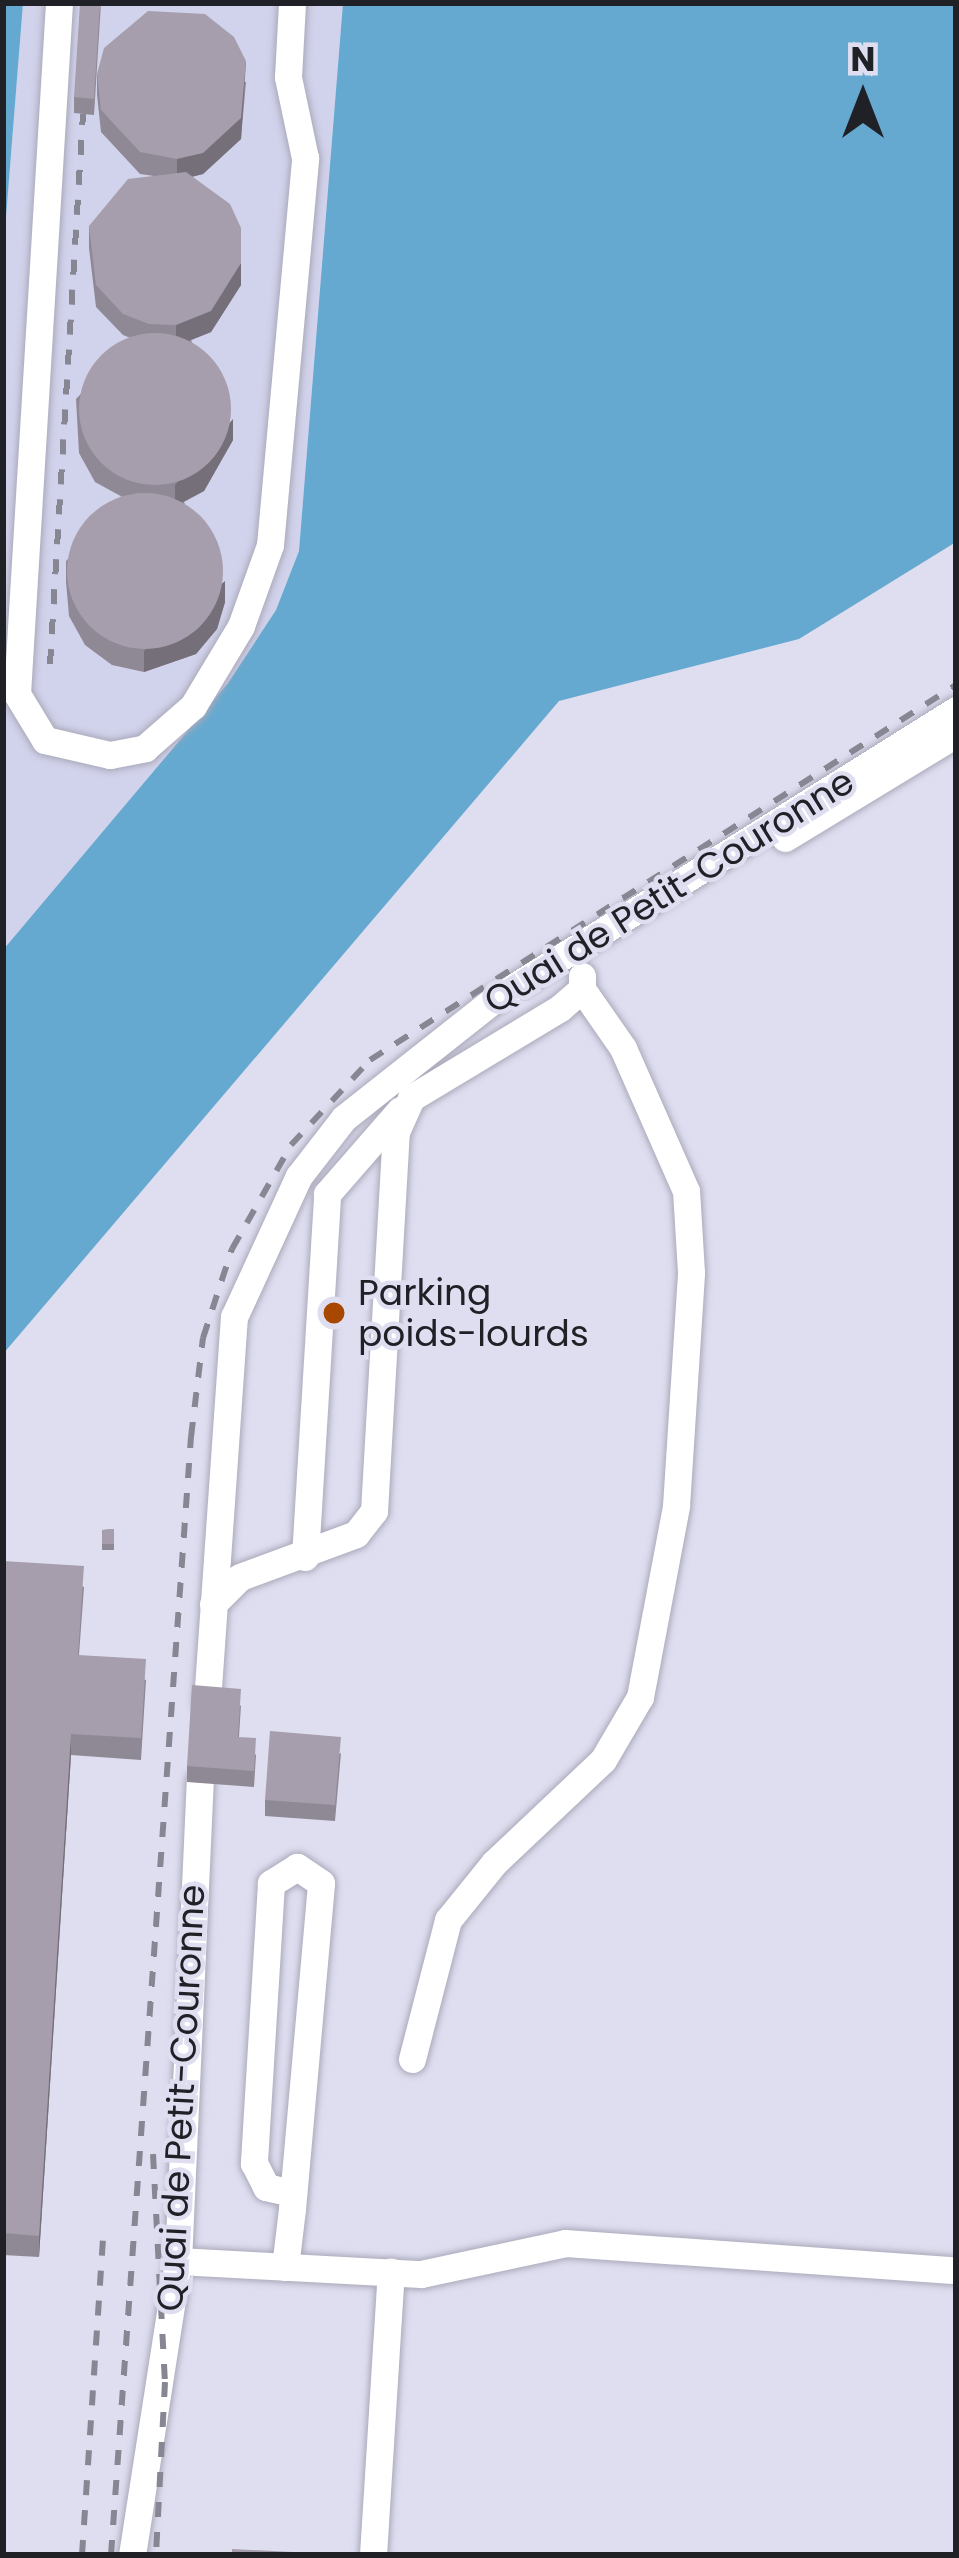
<!DOCTYPE html>
<html>
<head>
<meta charset="utf-8">
<style>
	body { margin:0 }
	#map { position:relative; width:959px; height:2558px; overflow:hidden; background:#dedef0; font-family:Poppins,sans-serif }
	div>[style] { position:absolute }
	.built>* { inset:0; background:#d1d2eb }
	.water>* { inset:0; background:#66a9d0 }
	.roads { filter:drop-shadow(0 0 3px #aab) drop-shadow(0 0 3px #aab) }
	.minor>* { height:27px; margin:-13.5px; padding:0 13.5px; transform-origin:13.5px; border-radius:13.5px; background:#fff }
	.rail>* { height:6px; margin-top:-3px; transform-origin:0; background:repeating-linear-gradient(90deg,#878794 0 15px,transparent 0 30px) }
	.wall>* { inset:0; background:#8f8895 }
	.shaded-wall>* { inset:0; background:#746f79 }
	.building>* { inset:0; background:#a69ead }
	.round { border-radius:50% }
	.dots>* { width:33px; height:33px; translate:-50% -50%; box-sizing:border-box; border:6px solid #dedef0; border-radius:50% }
	span { translate:-50% -50%; white-space:nowrap; text-align:center; line-height:1.15; -webkit-text-stroke:9px #dedef0; paint-order:stroke }
	.street-label { font-size:36px; color:#202027 }
	.poi-label { font-size:36px; color:#202027 }
	.left { translate:0 -50%; text-align:left }
	.frame { position:absolute; inset:0; border:6px solid #202027; pointer-events:none }
	.north { position:absolute; left:803px; top:36px; width:120px; height:120px; -webkit-text-stroke:9px #dedef0; paint-order:stroke; rotate:0deg; font-size:33px; font-weight:700; line-height:48px; text-align:center; color:#202027 }
	.north::after { content:''; display:block; margin:auto; width:42px; height:54px; background:#202027; clip-path:polygon(50% 0,100% 100%,50% 72%,0 100%) }
</style>
</head>
<body>
<div id="map">
	<div class="built">
		<i style="clip-path:polygon(23px 3px,343px 3px,299px 551px,276px 610px,228px 683px,3px 950px,3px 255px)"></i>
	</div>
	<div class="water">
		<i style="clip-path:polygon(3px 3px,23px 3px,3px 255px)"></i>
		<i style="clip-path:polygon(343px 3px,956px 3px,956px 542px,799px 639px,559px 701px,3px 1354px,3px 950px,228px 683px,276px 610px,299px 551px)"></i>
	</div>
	<div class="roads">
		<div class="minor">
			<i style="left:59px;top:3px;width:692px;rotate:93.48deg"></i>
			<i style="left:17px;top:694px;width:54px;rotate:58.7deg"></i>
			<i style="left:45px;top:740px;width:67px;rotate:13deg"></i>
			<i style="left:110px;top:755px;width:36px;rotate:-11deg"></i>
			<i style="left:145px;top:748px;width:64px;rotate:-41.2deg"></i>
			<i style="left:193px;top:706px;width:93px;rotate:-59deg"></i>
			<i style="left:241px;top:626px;width:86px;rotate:-70.3deg"></i>
			<i style="left:270px;top:545px;width:389px;rotate:-84.8deg"></i>
			<i style="left:305px;top:158px;width:83px;rotate:-101.9deg"></i>
			<i style="left:288px;top:77px;width:74px;rotate:-86.9deg"></i>
			<i style="left:785px;top:838px;width:200px;rotate:-31.3deg"></i>
			<i style="left:305px;top:1557px;width:364px;rotate:-86.5deg"></i>
			<i style="left:327px;top:1194px;width:111px;rotate:-49deg"></i>
			<i style="left:213px;top:1604px;width:38px;rotate:-45deg"></i>
			<i style="left:240px;top:1577px;width:124px;rotate:-20.3deg"></i>
			<i style="left:356px;top:1534px;width:29px;rotate:-52deg"></i>
			<i style="left:374px;top:1511px;width:380px;rotate:-86.7deg"></i>
			<i style="left:396px;top:1132px;width:37px;rotate:-66deg"></i>
			<i style="left:411px;top:1098px;width:174px;rotate:-31.1deg"></i>
			<i style="left:560px;top:1008px;width:29px;rotate:-41deg"></i>
			<i style="left:582px;top:989px;width:13px;rotate:-90deg"></i>
			<i style="left:207px;top:1702px;width:386px;rotate:-86deg"></i>
			<i style="left:234px;top:1317px;width:155px;rotate:-65.3deg"></i>
			<i style="left:299px;top:1176px;width:73px;rotate:-52.2deg"></i>
			<i style="left:344px;top:1118px;width:194px;rotate:-38.3deg"></i>
			<i style="left:496px;top:998px;width:543px;rotate:-32.05deg"></i>
			<i style="left:412px;top:2059px;width:144px;rotate:-75.5deg"></i>
			<i style="left:448px;top:1920px;width:73px;rotate:-51.1deg"></i>
			<i style="left:494px;top:1863px;width:150px;rotate:-43.4deg"></i>
			<i style="left:603px;top:1760px;width:73px;rotate:-59.6deg"></i>
			<i style="left:640px;top:1697px;width:194px;rotate:-79.3deg"></i>
			<i style="left:676px;top:1506px;width:234px;rotate:-86.3deg"></i>
			<i style="left:691px;top:1272px;width:81px;rotate:-93.5deg"></i>
			<i style="left:686px;top:1191px;width:156px;rotate:-113.8deg"></i>
			<i style="left:623px;top:1048px;width:72px;rotate:-124.8deg"></i>
			<i style="left:178px;top:2261px;width:243px;rotate:3.1deg"></i>
			<i style="left:421px;top:2274px;width:147px;rotate:-12.1deg"></i>
			<i style="left:565px;top:2243px;width:392px;rotate:4deg"></i>
			<i style="left:285px;top:2267px;width:58px;rotate:-83.1deg"></i>
			<i style="left:292px;top:2209px;width:327px;rotate:-84.9deg"></i>
			<i style="left:321px;top:1883px;width:29px;rotate:-146deg"></i>
			<i style="left:297px;top:1867px;width:31px;rotate:148deg"></i>
			<i style="left:271px;top:1883px;width:281px;rotate:93.5deg"></i>
			<i style="left:254px;top:2163px;width:27px;rotate:63deg"></i>
			<i style="left:266px;top:2187px;width:28px;rotate:13deg"></i>
			<i style="left:132px;top:2555px;width:298px;rotate:-81.1deg"></i>
			<i style="left:178px;top:2261px;width:479px;rotate:-87.4deg"></i>
			<i style="left:373px;top:2555px;width:284px;rotate:-86.4deg"></i>
		</div>
	</div>
	<div class="rail">
		<i style="left:50px;top:664px;width:551px;rotate:-86.57deg"></i>
		<i style="left:153px;top:2154px;width:228px;rotate:87deg"></i>
		<i style="left:165px;top:2382px;width:173px;rotate:93deg"></i>
		<i style="left:82px;top:2555px;width:330px;rotate:-86.2deg"></i>
		<i style="left:111px;top:2555px;width:1121px;rotate:-85.91deg"></i>
		<i style="left:191px;top:1437px;width:100px;rotate:-83.1deg"></i>
		<i style="left:203px;top:1338px;width:94px;rotate:-72deg"></i>
		<i style="left:232px;top:1249px;width:120px;rotate:-60.4deg"></i>
		<i style="left:291px;top:1145px;width:116px;rotate:-47.1deg"></i>
		<i style="left:370px;top:1060px;width:696px;rotate:-32.62deg"></i>
	</div>
	<div class="wall">
		<i style="clip-path:polygon(101px 3px,94px 115px,74px 113px,74px 97px)"></i>
		<i style="clip-path:polygon(97px 74px,246px 82px,241px 139px,203px 174px,192px 177px,241px 285px,211px 332px,191px 340px,233px 440px,204px 491px,184px 502px,225px 602px,217px 629px,196px 654px,144px 672px,112px 665px,85px 645px,69px 616px,66px 582px,66px 561px,126px 499px,95px 482px,79px 453px,76px 399px,133px 339px,123px 335px,96px 307px,89px 248px,89px 226px,154px 176px,140px 174px,101px 132px,97px 95px)"></i>
		<i style="clip-path:polygon(114px 1529px,114px 1550px,102px 1550px,102px 1530px)"></i>
		<i style="clip-path:polygon(3px 1561px,84px 1587px,79px 1655px,146px 1680px,141px 1760px,71px 1755px,39px 2257px,3px 2255px)"></i>
		<i style="clip-path:polygon(241px 1705px,239px 1737px,256px 1755px,254px 1787px,187px 1782px,187px 1766px)"></i>
		<i style="clip-path:polygon(341px 1753px,335px 1821px,265px 1816px,265px 1800px)"></i>
	</div>
	<div class="shaded-wall">
		<i style="clip-path:polygon(246px 61px,241px 139px,203px 174px,177px 180px,177px 159px)"></i>
		<i style="clip-path:polygon(241px 263px,241px 285px,211px 332px,176px 346px,176px 325px)"></i>
		<i style="clip-path:polygon(233px 419px,233px 440px,204px 491px,175px 506px,175px 485px)"></i>
		<i style="clip-path:polygon(225px 581px,225px 602px,217px 629px,196px 654px,144px 672px,144px 651px)"></i>
		<i style="clip-path:polygon(71px 1734px,71px 1755px,39px 2257px,39px 2236px)"></i>
	</div>
	<div class="building">
		<i style="clip-path:polygon(80px 3px,100px 3px,94px 99px,74px 97px)"></i>
		<i style="clip-path:polygon(148px 11px,205px 14px,234px 37px,246px 61px,241px 118px,203px 153px,177px 159px,140px 152px,101px 110px,97px 74px,104px 48px)"></i>
		<i style="clip-path:polygon(186px 172px,230px 204px,241px 228px,241px 263px,211px 311px,176px 325px,149px 324px,123px 314px,96px 285px,89px 226px,128px 179px)"></i>
		<i class="round" style="left:79px;top:333px;width:152px;height:152px"></i>
		<i class="round" style="left:67px;top:493px;width:156px;height:156px"></i>
		<i style="clip-path:polygon(114px 1529px,114px 1544px,102px 1544px,102px 1530px)"></i>
		<i style="clip-path:polygon(3px 1561px,84px 1566px,78px 1655px,146px 1659px,141px 1738px,71px 1734px,39px 2236px,3px 2233px)"></i>
		<i style="clip-path:polygon(192px 1685px,241px 1689px,238px 1737px,256px 1738px,254px 1771px,187px 1766px)"></i>
		<i style="clip-path:polygon(270px 1731px,341px 1737px,335px 1805px,265px 1800px)"></i>
		<i style="clip-path:polygon(232px 2549px,312px 2553px,312px 2555px,232px 2555px)"></i>
	</div>
	<div class="dots">
		<i style="left:334px;top:1313px;background:#a84700"></i>
	</div>
	<div class="street-label">
		<span style="left:669px;top:891px;rotate:-32deg">Quai de Petit-Couronne</span>
		<span style="left:181px;top:2098px;rotate:-87deg">Quai de Petit-Couronne</span>
	</div>
	<div class="poi-label">
		<span class="left" style="left:358px;top:1313px">Parking<br>poids-lourds</span>
	</div>
	<div class="frame"></div>
	<div class="north">N</div>
</div>
</body>
</html>
